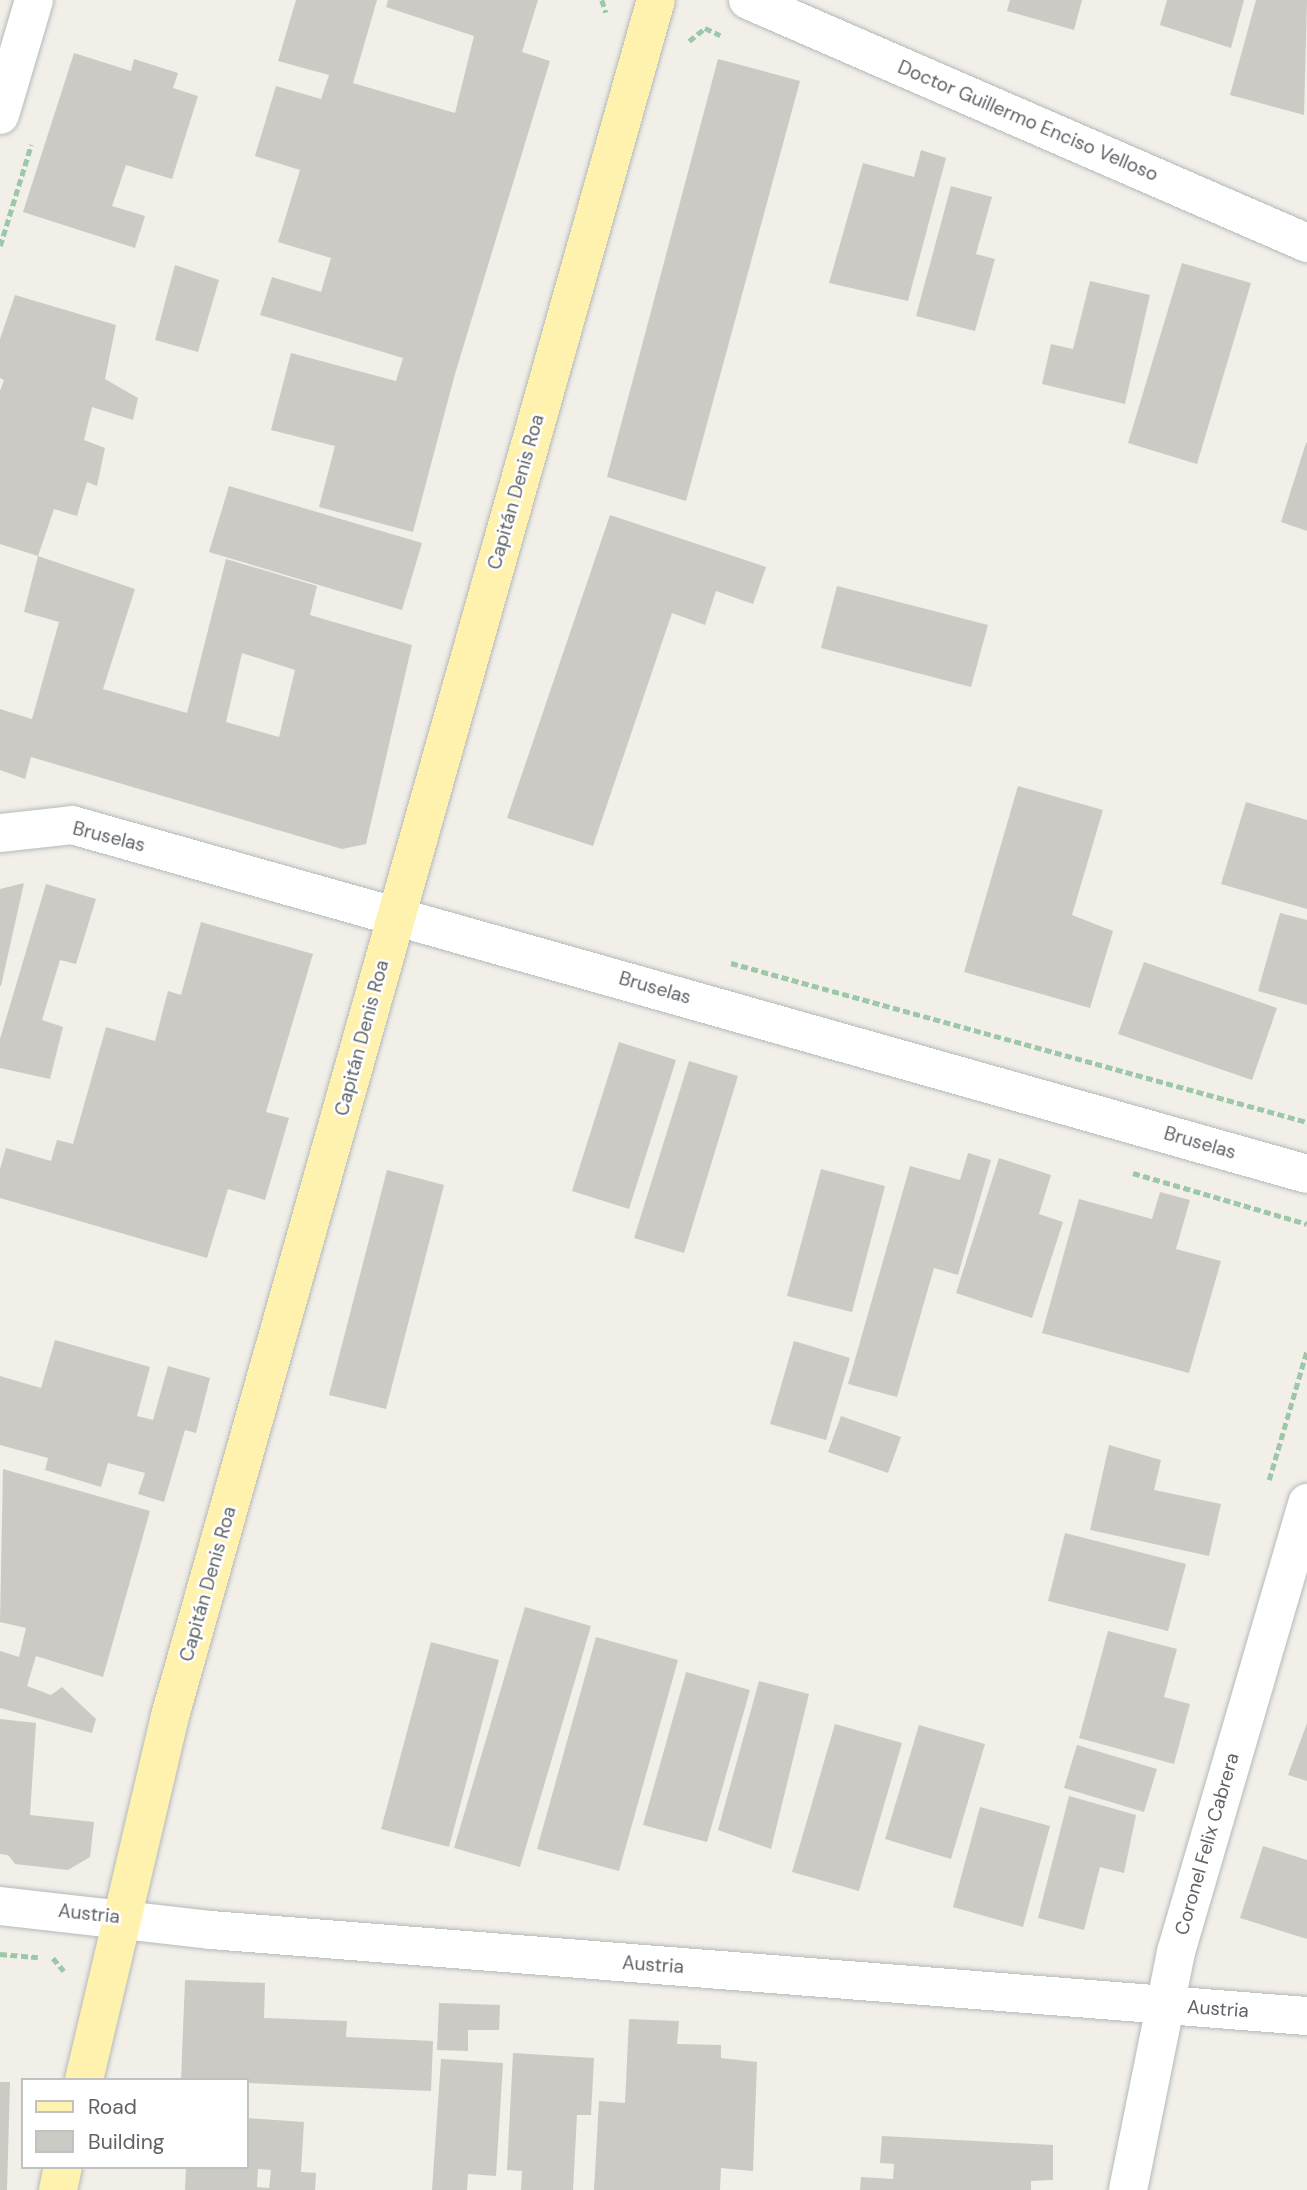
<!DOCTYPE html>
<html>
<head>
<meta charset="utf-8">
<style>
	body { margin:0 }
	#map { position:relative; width:1307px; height:2190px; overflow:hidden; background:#f1efe8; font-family:"DM Sans",sans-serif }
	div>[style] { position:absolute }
	.building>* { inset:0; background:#cccac5 }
	.path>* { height:4.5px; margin-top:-2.25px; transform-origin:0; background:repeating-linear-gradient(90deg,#9cc7a9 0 7px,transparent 0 10.5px) }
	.roads { filter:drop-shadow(0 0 2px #b5b8bc) drop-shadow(0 0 2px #b5b8bc) }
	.minor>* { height:38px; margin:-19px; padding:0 19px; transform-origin:19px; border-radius:19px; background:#fff }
	.major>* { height:38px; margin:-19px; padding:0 19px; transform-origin:19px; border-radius:19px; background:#fff2af }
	span { translate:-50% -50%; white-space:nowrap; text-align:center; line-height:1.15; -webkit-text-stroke:5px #fff; paint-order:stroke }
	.street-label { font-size:19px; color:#5f6368 }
	.legend { position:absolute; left:21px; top:2078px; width:228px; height:91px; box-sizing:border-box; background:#fff; border:2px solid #bfc1c3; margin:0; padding:9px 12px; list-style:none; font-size:21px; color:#5f6368 }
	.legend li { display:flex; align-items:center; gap:14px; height:35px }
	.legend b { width:35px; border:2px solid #bfc1c3 }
</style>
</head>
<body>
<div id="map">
	<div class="building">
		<i style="clip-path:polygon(296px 0,377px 0,353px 83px,455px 113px,474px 36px,386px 7px,388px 0,538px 0,522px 52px,550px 61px,455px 374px,413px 532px,319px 507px,335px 446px,271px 430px,291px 353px,396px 381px,403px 358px,260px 315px,272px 277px,321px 292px,331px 258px,278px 242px,300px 170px,255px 156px,276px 86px,321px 99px,329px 75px,278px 61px)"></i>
		<i style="clip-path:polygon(1010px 0,1082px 0,1074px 30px,1007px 11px)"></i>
		<i style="clip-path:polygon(1167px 0,1244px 0,1231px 48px,1160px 25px)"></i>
		<i style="clip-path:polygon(1256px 0,1307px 0,1304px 115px,1230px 95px)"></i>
		<i style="clip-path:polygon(74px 53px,131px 71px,134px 59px,178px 73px,173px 88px,198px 96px,172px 179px,126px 165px,112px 206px,145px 216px,135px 248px,23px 212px)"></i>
		<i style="clip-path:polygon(718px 59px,800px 81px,686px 501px,607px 477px)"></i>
		<i style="clip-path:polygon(921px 150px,946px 158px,908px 301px,829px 283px,863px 163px,914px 177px)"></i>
		<i style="clip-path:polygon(951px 186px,992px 197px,976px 254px,995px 259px,975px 331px,916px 316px)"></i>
		<i style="clip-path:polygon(1182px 263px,1251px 283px,1197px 464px,1128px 443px)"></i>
		<i style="clip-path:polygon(175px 265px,219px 280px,198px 352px,155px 340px)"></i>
		<i style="clip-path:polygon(1090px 281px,1150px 295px,1125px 404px,1042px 384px,1051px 344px,1073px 349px)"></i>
		<i style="clip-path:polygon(15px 295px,116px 325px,105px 379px,138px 398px,133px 420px,92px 407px,84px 440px,105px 448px,97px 486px,87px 482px,77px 516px,54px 509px,38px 556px,0 544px,0 391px,4px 380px,0 378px,0 339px)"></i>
		<i style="clip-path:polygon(1306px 443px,1307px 443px,1307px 531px,1281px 522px)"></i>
		<i style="clip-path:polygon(229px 486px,422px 543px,402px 610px,209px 552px)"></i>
		<i style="clip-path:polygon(610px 515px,766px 567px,753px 604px,716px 591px,705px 625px,672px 613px,593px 846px,507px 818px)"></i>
		<i style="clip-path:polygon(evenodd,38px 556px,135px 589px,103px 689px,187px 713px,226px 559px,317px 586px,310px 615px,412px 645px,366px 844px,342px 849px,31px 757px,25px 779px,0 770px,0 709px,32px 719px,59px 622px,24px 612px,38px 556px,242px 653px,295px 670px,279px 737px,226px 722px,242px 653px)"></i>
		<i style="clip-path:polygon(837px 586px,988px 625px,971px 687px,821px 648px)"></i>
		<i style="clip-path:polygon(1018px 786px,1103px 810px,1072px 915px,1113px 931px,1090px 1008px,964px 972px)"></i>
		<i style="clip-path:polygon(1246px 802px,1307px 820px,1307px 909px,1221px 884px)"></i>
		<i style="clip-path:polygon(24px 883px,1px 986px,0 986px,0 889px)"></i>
		<i style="clip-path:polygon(46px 884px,96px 899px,76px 964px,60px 960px,42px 1020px,63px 1027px,50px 1079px,0 1068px,0 1039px)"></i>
		<i style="clip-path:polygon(1280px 913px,1307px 920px,1307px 1005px,1258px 991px)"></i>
		<i style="clip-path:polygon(201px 922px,313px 954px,266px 1112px,289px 1118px,265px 1200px,228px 1189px,207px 1258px,0 1198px,0 1169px,6px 1148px,51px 1161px,57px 1140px,73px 1144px,106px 1027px,155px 1041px,168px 991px,181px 995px)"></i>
		<i style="clip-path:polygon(1144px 962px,1277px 1008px,1252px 1080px,1118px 1034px)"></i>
		<i style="clip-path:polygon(619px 1042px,676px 1060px,629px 1209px,572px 1191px)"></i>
		<i style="clip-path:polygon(689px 1061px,738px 1076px,684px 1253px,634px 1238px)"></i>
		<i style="clip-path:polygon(968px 1153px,991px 1160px,958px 1275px,934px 1268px,897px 1397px,848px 1384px,910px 1166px,960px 1180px)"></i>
		<i style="clip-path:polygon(999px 1158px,1051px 1175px,1039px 1214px,1063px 1222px,1032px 1318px,956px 1293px)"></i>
		<i style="clip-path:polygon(821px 1169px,885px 1186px,852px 1312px,787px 1296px)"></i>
		<i style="clip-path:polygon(387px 1170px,444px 1185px,386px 1409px,329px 1395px)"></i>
		<i style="clip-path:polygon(1160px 1192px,1190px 1200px,1176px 1249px,1221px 1261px,1189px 1373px,1042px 1333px,1079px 1199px,1152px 1219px)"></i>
		<i style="clip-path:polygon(55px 1340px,150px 1367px,137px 1416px,153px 1420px,168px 1366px,210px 1378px,196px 1433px,185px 1430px,164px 1502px,138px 1494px,145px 1473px,108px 1463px,101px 1487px,45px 1470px,48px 1458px,0 1445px,0 1376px,41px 1388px)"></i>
		<i style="clip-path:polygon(794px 1341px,850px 1358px,826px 1440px,770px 1424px)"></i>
		<i style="clip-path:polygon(841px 1416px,901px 1437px,888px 1473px,828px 1452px)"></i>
		<i style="clip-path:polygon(1109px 1445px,1161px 1460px,1154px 1490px,1221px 1504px,1209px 1556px,1090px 1530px)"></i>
		<i style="clip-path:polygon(3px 1469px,150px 1511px,103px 1677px,36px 1656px,27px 1686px,51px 1695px,62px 1687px,96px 1719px,92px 1733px,0 1708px,0 1651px,19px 1657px,26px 1628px,0 1622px)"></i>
		<i style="clip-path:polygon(1065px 1533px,1186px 1564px,1168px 1631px,1048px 1601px)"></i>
		<i style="clip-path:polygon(525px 1607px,591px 1626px,520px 1867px,454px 1848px)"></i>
		<i style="clip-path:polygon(1108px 1631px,1177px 1649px,1164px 1697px,1190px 1704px,1174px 1764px,1079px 1738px)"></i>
		<i style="clip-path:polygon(596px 1637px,678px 1660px,619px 1871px,537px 1849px)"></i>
		<i style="clip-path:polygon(431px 1642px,499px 1660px,449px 1847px,381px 1829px)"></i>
		<i style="clip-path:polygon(686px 1672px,750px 1690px,707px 1842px,643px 1825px)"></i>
		<i style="clip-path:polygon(759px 1681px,809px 1694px,771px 1849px,718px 1830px)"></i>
		<i style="clip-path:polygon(0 1719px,36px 1723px,30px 1815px,94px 1822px,90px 1857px,68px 1870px,15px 1864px,8px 1855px,0 1854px)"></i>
		<i style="clip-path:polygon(1307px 1723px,1307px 1781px,1288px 1775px)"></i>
		<i style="clip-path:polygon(835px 1724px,902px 1743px,859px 1891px,792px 1872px)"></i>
		<i style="clip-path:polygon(919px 1725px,985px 1744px,951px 1859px,885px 1839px)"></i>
		<i style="clip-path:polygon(1077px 1745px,1157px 1769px,1144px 1812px,1064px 1788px)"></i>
		<i style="clip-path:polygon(1069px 1796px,1136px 1815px,1124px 1873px,1100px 1867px,1084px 1930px,1038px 1918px)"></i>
		<i style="clip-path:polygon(980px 1807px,1050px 1826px,1023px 1927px,953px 1907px)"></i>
		<i style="clip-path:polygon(1263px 1846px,1307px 1860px,1307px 1939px,1240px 1918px)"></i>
		<i style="clip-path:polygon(185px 1980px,265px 1983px,264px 2018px,347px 2021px,346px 2037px,433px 2041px,431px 2091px,181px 2080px)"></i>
		<i style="clip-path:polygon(439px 2003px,500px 2005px,499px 2030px,468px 2030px,468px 2051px,437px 2050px)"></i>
		<i style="clip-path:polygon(629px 2019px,679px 2021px,677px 2044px,721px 2045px,721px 2058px,757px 2062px,753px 2171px,721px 2168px,720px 2190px,594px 2190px,599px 2101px,625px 2103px)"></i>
		<i style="clip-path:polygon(513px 2053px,594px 2058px,591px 2115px,577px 2115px,573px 2190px,521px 2190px,522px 2171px,507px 2170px)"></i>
		<i style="clip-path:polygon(441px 2059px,503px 2063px,496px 2176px,468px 2174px,467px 2190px,432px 2190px)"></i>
		<i style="clip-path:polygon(0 2082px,10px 2082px,7px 2190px,0 2190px)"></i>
		<i style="clip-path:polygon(evenodd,247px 2118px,304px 2122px,301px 2172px,316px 2173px,315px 2190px,185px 2190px,186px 2167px,247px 2167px,247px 2118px,258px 2169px,271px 2170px,269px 2188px,257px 2187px,258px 2169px)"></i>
		<i style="clip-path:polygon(882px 2136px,1053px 2145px,1053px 2180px,1031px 2181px,1031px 2190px,860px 2190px,861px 2177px,893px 2179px,894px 2164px,880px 2163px)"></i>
	</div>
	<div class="path">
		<i style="left:602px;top:0;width:13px;rotate:72deg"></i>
		<i style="left:689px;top:41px;width:21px;rotate:-39deg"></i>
		<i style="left:705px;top:28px;width:17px;rotate:25deg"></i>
		<i style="left:0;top:246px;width:106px;rotate:-72.9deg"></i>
		<i style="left:731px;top:963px;width:598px;rotate:15.43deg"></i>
		<i style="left:1133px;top:1173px;width:181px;rotate:16.3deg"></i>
		<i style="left:1269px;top:1480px;width:135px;rotate:-73.7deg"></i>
		<i style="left:0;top:1954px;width:38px;rotate:5deg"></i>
		<i style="left:53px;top:1958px;width:17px;rotate:50deg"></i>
	</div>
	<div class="roads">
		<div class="minor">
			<i style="left:748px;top:0;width:610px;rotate:23.49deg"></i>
			<i style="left:0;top:115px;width:120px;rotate:-73.5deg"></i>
			<i style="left:0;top:833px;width:72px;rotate:-6.3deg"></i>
			<i style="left:72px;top:825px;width:1283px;rotate:15.78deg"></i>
			<i style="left:0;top:1906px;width:212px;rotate:6.5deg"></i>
			<i style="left:211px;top:1930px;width:1099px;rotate:4.49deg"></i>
			<i style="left:1128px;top:2190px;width:243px;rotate:-78.6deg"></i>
			<i style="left:1176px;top:1952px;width:468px;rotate:-73.7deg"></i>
		</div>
		<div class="major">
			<i style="left:84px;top:2080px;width:374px;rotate:-76.7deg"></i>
			<i style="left:170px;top:1716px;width:1783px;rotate:-74.19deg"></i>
			<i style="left:58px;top:2190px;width:24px;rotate:-78deg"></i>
		</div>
	</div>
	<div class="street-label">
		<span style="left:1028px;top:121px;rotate:23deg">Doctor Guillermo Enciso Velloso</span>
		<span style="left:516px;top:492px;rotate:-74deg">Capitán Denis Roa</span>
		<span style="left:109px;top:837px;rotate:14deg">Bruselas</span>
		<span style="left:655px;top:988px;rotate:16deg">Bruselas</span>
		<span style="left:362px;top:1038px;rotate:-75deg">Capitán Denis Roa</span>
		<span style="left:1200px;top:1143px;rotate:16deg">Bruselas</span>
		<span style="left:208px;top:1584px;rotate:-74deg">Capitán Denis Roa</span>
		<span style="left:1207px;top:1844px;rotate:-74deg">Coronel Felix Cabrera</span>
		<span style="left:89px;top:1914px;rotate:6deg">Austria</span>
		<span style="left:653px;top:1965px;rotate:4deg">Austria</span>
		<span style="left:1218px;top:2009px;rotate:4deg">Austria</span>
	</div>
	<ul class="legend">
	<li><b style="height:9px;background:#fff2af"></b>Road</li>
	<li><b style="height:19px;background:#cccac5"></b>Building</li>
	</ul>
</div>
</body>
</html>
